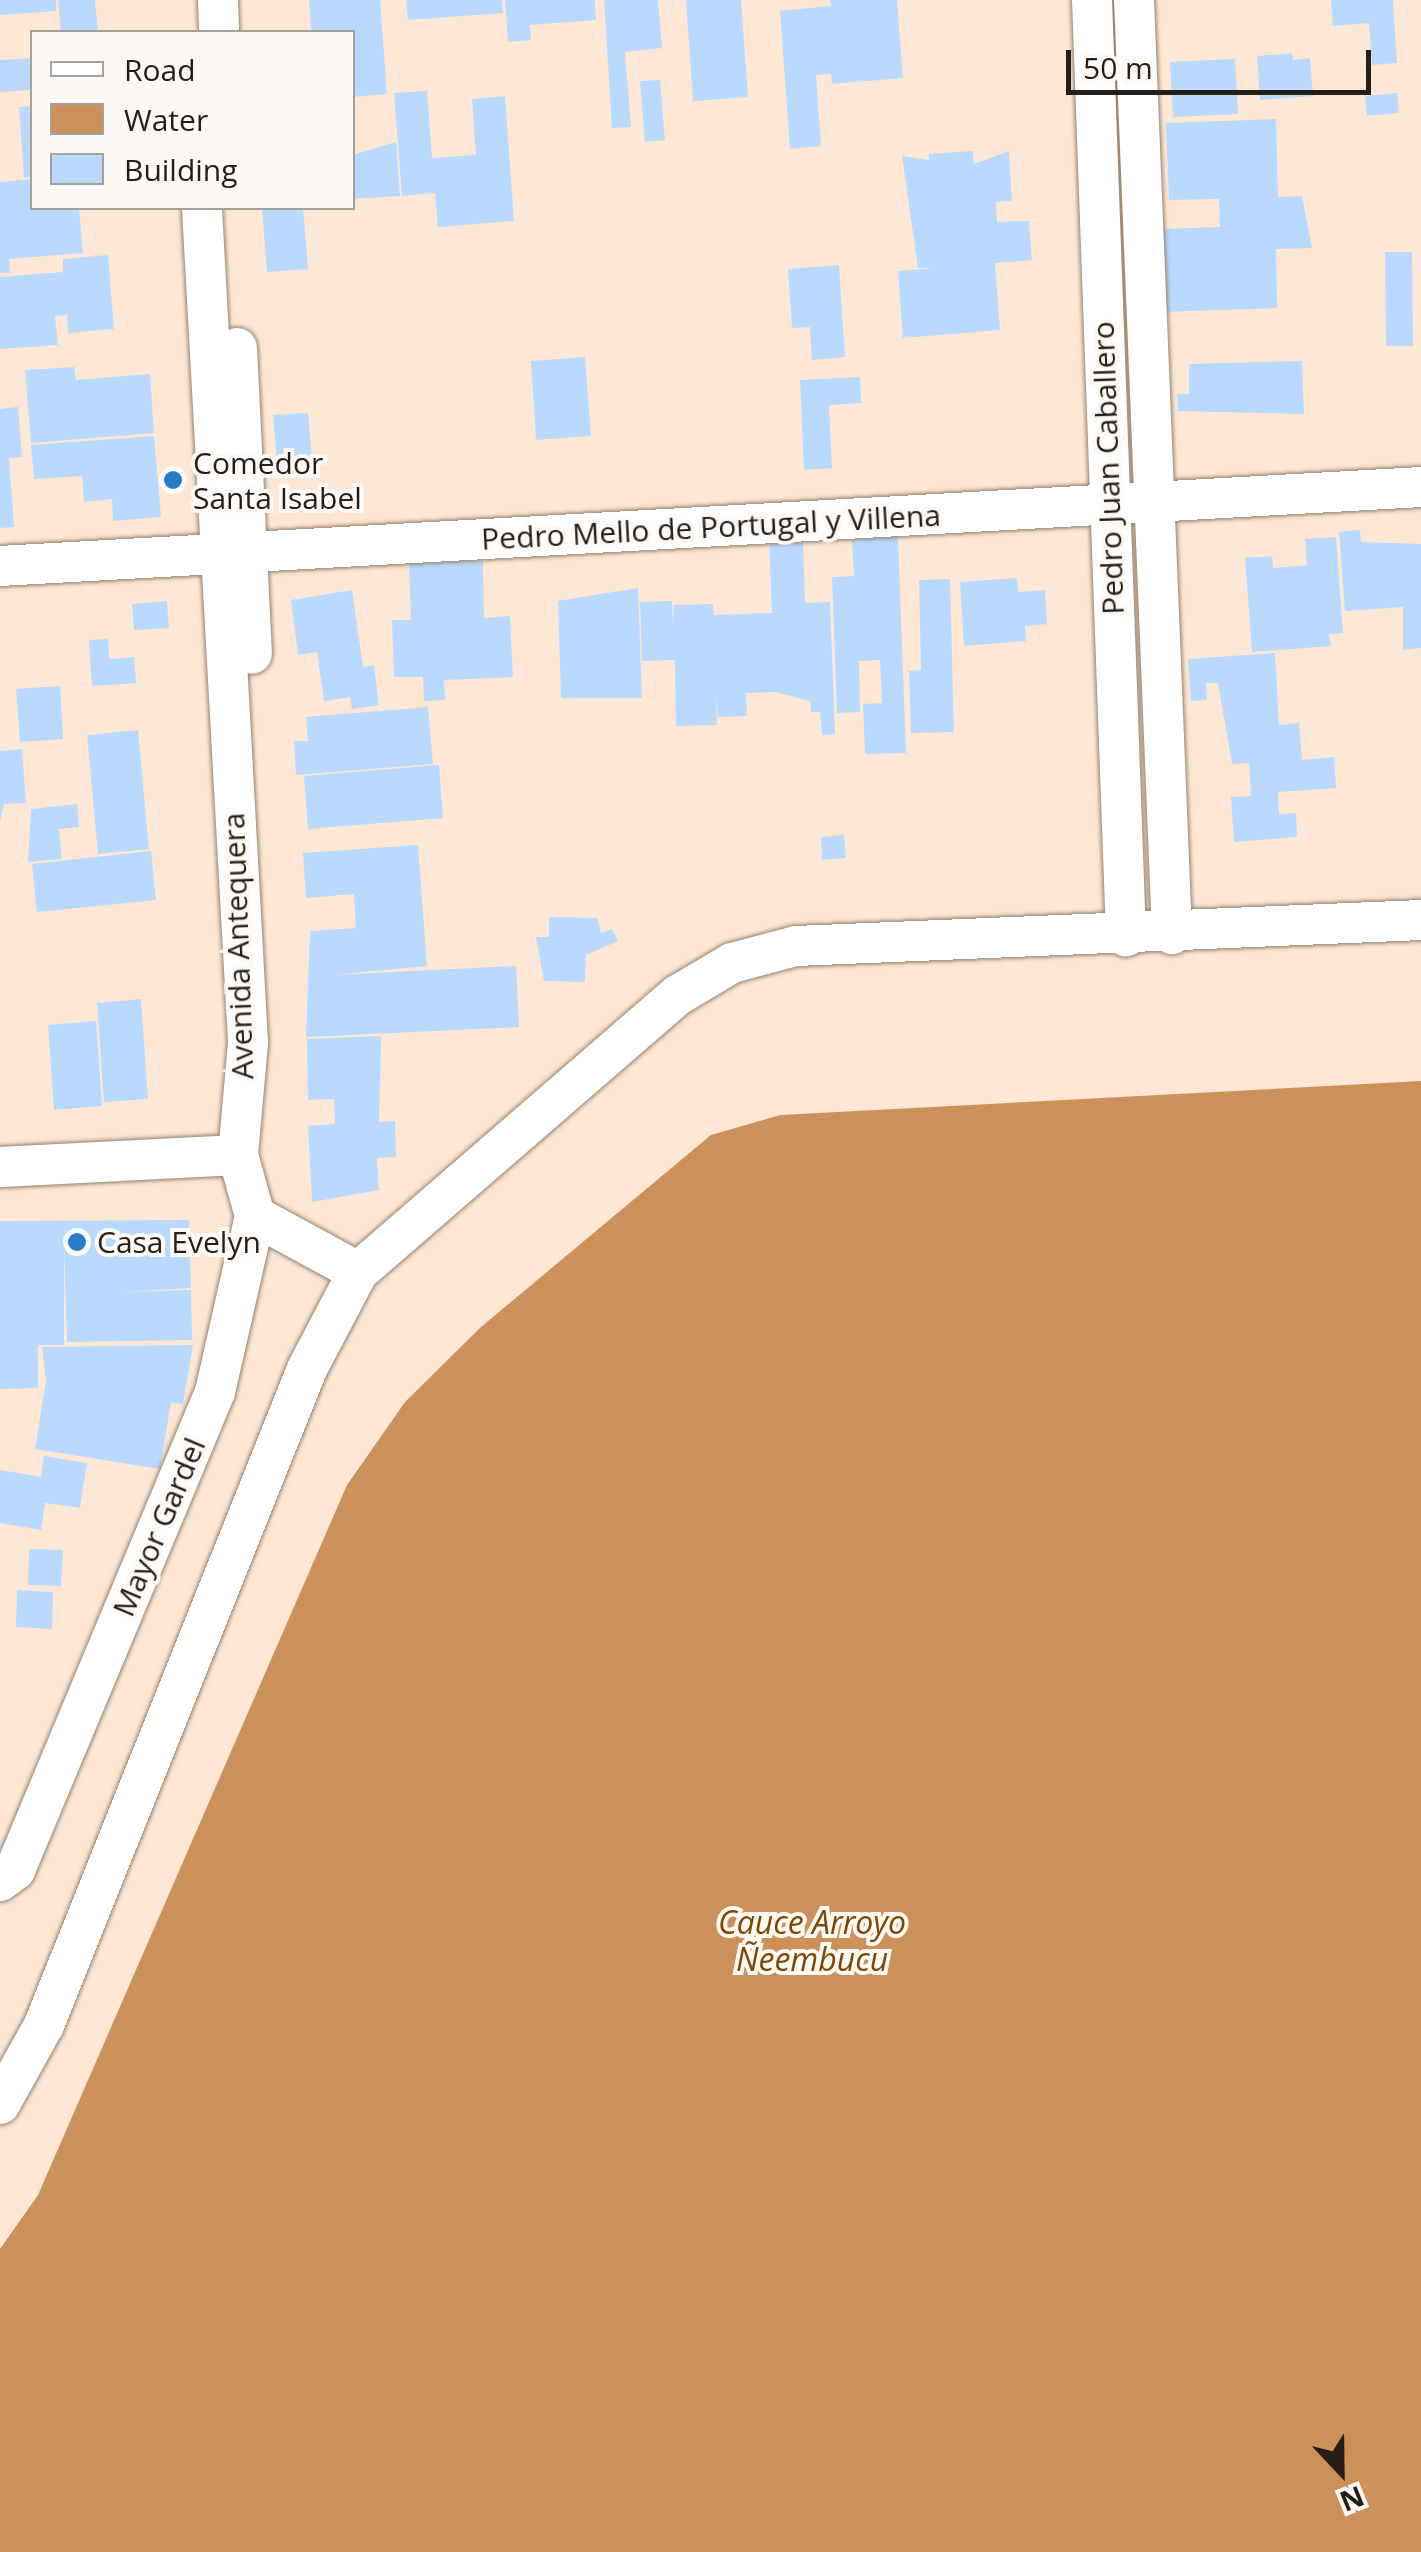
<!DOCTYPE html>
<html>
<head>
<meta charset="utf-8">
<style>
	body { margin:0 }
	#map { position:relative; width:1421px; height:2552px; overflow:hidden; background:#fee8d5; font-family:"Open Sans",sans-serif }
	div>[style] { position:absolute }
	.water>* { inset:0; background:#cc915a }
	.building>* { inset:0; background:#b9dafe }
	.roads { filter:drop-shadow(0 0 2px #958170) drop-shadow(0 0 2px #958170) }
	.minor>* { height:40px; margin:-20px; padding:0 20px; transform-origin:20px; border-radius:20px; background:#fff }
	.dots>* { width:28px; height:28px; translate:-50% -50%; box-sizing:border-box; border:5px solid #fdf9f5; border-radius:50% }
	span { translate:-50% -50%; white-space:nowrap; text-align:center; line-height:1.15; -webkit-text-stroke:8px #fdf9f5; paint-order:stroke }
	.poi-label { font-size:30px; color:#251e17 }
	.left { translate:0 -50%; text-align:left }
	.street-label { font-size:30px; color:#251e17 }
	.water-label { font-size:32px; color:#7f4800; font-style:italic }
	.legend { position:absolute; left:30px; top:30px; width:325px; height:180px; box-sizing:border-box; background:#fdf9f5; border:2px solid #a7a19c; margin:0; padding:12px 18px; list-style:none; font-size:30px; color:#251e17 }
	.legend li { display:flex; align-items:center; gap:20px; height:50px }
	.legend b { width:50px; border:2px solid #a7a19c }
	.north { position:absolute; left:1291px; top:2422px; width:100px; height:100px; -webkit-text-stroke:8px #fdf9f5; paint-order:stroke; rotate:158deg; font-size:28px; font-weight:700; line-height:40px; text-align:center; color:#251e17 }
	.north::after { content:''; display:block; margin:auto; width:35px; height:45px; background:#251e17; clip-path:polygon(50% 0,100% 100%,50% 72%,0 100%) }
	.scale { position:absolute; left:1066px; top:50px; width:305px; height:45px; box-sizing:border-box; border:5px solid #251e17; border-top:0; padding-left:12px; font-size:30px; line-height:35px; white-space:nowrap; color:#251e17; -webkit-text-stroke:8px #fdf9f5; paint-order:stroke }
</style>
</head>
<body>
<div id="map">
	<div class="water">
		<i style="clip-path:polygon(1421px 1081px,1421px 2552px,0 2552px,0 2249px,38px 2195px,347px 1485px,405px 1402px,481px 1327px,711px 1135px,780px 1115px)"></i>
	</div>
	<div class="building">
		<i style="clip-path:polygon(0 0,56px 0,56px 11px,0 15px)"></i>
		<i style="clip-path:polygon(58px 0,95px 0,98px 32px,61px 32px)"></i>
		<i style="clip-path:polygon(309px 0,380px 0,387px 94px,352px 97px,352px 32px,311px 32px)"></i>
		<i style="clip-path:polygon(406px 0,502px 0,503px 13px,408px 20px)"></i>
		<i style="clip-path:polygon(505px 0,595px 0,596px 20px,530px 25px,531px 40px,508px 42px)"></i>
		<i style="clip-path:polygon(604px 0,658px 0,662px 48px,625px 52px,631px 127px,612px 128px)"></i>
		<i style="clip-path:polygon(686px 0,741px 0,748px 97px,693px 101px)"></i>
		<i style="clip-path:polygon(830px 0,897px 0,903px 78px,832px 84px,831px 74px,816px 75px,821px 146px,790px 149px,780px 11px,831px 6px)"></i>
		<i style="clip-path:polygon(1331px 0,1393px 0,1397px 63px,1372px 65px,1369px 23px,1333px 26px)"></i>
		<i style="clip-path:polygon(1292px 53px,1293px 60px,1310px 58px,1313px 96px,1260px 100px,1257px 56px)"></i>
		<i style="clip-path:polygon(32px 58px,32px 90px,0 92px,0 60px)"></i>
		<i style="clip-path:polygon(1235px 59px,1238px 114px,1173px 117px,1170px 62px)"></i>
		<i style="clip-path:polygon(660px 80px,665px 140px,645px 142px,640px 81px)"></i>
		<i style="clip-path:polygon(427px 91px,432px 158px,476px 155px,472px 99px,505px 96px,514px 221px,438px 227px,435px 193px,402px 196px,394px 93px)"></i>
		<i style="clip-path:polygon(1397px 93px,1399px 113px,1367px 116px,1365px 96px)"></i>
		<i style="clip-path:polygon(32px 106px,32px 177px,24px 178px,19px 107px)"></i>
		<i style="clip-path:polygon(1276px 119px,1278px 197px,1302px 196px,1312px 248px,1276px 249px,1277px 308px,1162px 312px,1160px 229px,1220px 227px,1219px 199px,1169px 200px,1166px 123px)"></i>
		<i style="clip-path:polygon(396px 142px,400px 196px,352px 199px,352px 155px)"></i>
		<i style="clip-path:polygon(973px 151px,974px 164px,1009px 151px,1012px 201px,996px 202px,997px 222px,1029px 221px,1032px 260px,995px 263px,1000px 330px,903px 338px,898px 271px,935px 268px,918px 268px,902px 156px,929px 160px,929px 154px)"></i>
		<i style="clip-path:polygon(32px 179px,32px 208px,79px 208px,83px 253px,9px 259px,10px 273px,0 273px,0 182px)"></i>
		<i style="clip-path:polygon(303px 208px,308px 269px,267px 272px,262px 209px)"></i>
		<i style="clip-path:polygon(1385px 252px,1412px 252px,1413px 346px,1386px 346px)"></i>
		<i style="clip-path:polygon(108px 255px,114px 329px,68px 333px,67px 315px,55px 316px,58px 345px,0 349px,0 277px,63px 272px,63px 259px)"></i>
		<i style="clip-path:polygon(839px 265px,845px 357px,812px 360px,810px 327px,792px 328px,788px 269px)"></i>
		<i style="clip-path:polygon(585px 357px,591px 436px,536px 440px,531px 361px)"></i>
		<i style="clip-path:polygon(1302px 361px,1304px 414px,1178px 411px,1177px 394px,1189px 394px,1189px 364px)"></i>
		<i style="clip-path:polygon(74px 367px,76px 380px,150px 374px,154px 433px,31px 443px,25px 370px)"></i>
		<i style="clip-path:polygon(860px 377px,861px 403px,829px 405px,832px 468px,804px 470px,800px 380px)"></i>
		<i style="clip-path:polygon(18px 407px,22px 457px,9px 458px,14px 527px,0 528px,0 409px)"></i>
		<i style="clip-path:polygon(308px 413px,312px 459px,277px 462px,273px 415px)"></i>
		<i style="clip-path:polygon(154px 436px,161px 517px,113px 521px,112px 499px,84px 502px,82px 476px,34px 479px,31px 445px)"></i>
		<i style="clip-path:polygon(1360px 530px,1361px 542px,1421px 544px,1421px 648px,1403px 650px,1403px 607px,1345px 611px,1339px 532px)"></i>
		<i style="clip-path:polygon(898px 537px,906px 753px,865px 754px,863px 704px,882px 703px,880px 660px,859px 661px,860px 712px,837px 713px,832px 577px,854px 576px,852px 539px)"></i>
		<i style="clip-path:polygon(1336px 537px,1343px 633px,1329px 634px,1331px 646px,1252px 652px,1245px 558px,1272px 556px,1273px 568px,1307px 565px,1305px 539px)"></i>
		<i style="clip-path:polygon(803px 538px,805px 603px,830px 602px,835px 734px,822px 735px,820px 712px,811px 712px,810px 701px,775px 692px,746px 693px,747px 716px,718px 717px,716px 697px,717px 725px,676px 726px,675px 660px,642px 661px,640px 602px,672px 601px,673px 624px,674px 605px,713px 604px,714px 615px,772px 613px,769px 540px)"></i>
		<i style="clip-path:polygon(483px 561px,484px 618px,510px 616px,513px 677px,444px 680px,445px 700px,424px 701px,423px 677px,394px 677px,392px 620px,411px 620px,409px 563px)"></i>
		<i style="clip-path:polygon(1017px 578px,1018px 592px,1045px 590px,1047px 624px,1025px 626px,1026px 641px,964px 646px,960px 582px)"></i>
		<i style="clip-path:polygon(950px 579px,954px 732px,911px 733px,909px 671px,921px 670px,919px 580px)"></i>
		<i style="clip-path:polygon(638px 588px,642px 698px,561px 698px,558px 601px)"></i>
		<i style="clip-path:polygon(352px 590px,363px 667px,374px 665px,379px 705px,352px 709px,350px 697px,324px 701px,317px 652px,298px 655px,291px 600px)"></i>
		<i style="clip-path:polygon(167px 601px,169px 628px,134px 630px,132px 604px)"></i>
		<i style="clip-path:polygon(108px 639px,109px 659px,134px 657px,136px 683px,92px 686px,89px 640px)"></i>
		<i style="clip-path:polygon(1275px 653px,1279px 725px,1299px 723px,1302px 760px,1334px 757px,1336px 788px,1278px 792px,1279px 814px,1296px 813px,1297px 837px,1234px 842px,1231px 797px,1251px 796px,1249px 763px,1232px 764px,1218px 683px,1206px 683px,1207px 700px,1191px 701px,1188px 659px)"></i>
		<i style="clip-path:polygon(60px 686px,63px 739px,20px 742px,16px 689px)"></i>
		<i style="clip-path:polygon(428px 707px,433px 764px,296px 775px,294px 741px,308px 741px,306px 717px)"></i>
		<i style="clip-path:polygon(138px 730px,149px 849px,98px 854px,87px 735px)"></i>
		<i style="clip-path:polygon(22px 749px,26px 803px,4px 804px,0 822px,0 751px)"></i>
		<i style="clip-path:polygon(439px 765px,443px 818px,308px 829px,304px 776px)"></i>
		<i style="clip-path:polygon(77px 804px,79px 827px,59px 829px,62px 859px,28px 862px,31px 809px)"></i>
		<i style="clip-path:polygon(844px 835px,846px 858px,822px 860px,821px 837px)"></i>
		<i style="clip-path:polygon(418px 845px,427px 966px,332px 975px,516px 966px,519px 1027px,306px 1037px,310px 931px,356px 928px,354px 894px,306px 898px,303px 853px)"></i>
		<i style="clip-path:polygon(151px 851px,156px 900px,37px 912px,32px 864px)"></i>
		<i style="clip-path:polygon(549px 917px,597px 918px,601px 933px,612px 929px,618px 941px,586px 955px,585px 982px,544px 981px,536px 937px,549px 937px)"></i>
		<i style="clip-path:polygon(141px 999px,148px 1099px,104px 1102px,97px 1003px)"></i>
		<i style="clip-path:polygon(96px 1021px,102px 1106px,54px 1110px,48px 1025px)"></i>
		<i style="clip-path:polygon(381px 1036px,379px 1122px,395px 1121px,396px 1157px,377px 1158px,379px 1190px,312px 1202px,308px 1126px,335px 1124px,334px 1099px,308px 1100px,307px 1039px)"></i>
		<i style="clip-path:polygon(189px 1220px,191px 1288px,120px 1292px,191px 1290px,192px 1340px,67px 1342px,64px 1248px,64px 1345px,38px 1345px,38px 1388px,0 1389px,0 1221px)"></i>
		<i style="clip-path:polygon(193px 1345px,183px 1404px,171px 1402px,160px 1469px,35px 1449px,46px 1381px,42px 1347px)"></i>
		<i style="clip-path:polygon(44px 1456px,87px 1463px,80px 1508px,45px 1503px,41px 1530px,0 1523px,0 1470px,41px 1477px)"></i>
		<i style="clip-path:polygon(29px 1549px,63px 1550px,61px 1586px,28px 1585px)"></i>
		<i style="clip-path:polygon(17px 1590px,53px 1592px,52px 1629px,16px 1627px)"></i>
	</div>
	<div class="roads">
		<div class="minor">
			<i style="left:218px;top:0;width:32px;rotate:88deg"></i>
			<i style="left:1092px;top:0;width:937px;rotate:87.92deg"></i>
			<i style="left:1134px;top:0;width:935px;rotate:87.67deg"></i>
			<i style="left:237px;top:348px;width:306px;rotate:87.2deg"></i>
			<i style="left:0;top:566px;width:1423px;rotate:-3.18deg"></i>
			<i style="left:0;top:1167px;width:238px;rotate:-2.9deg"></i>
			<i style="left:255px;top:1216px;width:117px;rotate:28.5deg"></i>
			<i style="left:0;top:1881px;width:19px;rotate:-36deg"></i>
			<i style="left:15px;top:1870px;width:518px;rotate:-67.3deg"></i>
			<i style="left:215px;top:1392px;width:180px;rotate:-77.2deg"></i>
			<i style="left:255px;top:1216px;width:63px;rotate:-105.6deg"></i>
			<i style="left:238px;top:1155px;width:113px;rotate:-84.9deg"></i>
			<i style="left:248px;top:1042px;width:835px;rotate:-93.16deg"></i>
			<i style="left:0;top:2104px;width:90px;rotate:-60.9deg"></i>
			<i style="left:44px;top:2025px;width:707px;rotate:-68.15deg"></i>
			<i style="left:307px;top:1369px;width:110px;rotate:-62.3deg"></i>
			<i style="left:358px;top:1272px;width:423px;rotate:-40.9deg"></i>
			<i style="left:678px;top:995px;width:63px;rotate:-30.7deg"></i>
			<i style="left:732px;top:963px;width:66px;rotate:-14.9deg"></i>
			<i style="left:796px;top:946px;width:626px;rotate:-2.38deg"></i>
		</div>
	</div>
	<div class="dots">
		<i style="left:173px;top:480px;background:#287bc9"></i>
		<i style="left:77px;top:1242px;background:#287bc9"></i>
	</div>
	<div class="poi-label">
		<span class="left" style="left:193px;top:480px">Comedor<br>Santa Isabel</span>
		<span class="left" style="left:97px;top:1242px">Casa Evelyn</span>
	</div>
	<div class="street-label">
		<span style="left:1108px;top:468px;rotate:-92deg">Pedro Juan Caballero</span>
		<span style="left:711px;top:527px;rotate:-3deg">Pedro Mello de Portugal y Villena</span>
		<span style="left:238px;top:946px;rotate:-92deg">Avenida Antequera</span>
		<span style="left:159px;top:1527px;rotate:-67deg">Mayor Gardel</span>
	</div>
	<div class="water-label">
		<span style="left:812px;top:1941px">Cauce Arroyo<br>Ñeembucu</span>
	</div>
	<ul class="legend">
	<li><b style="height:12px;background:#fff"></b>Road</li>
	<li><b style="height:28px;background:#cc915a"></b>Water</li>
	<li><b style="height:28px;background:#b9dafe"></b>Building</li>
	</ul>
	<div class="north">N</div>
	<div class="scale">50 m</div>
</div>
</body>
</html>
